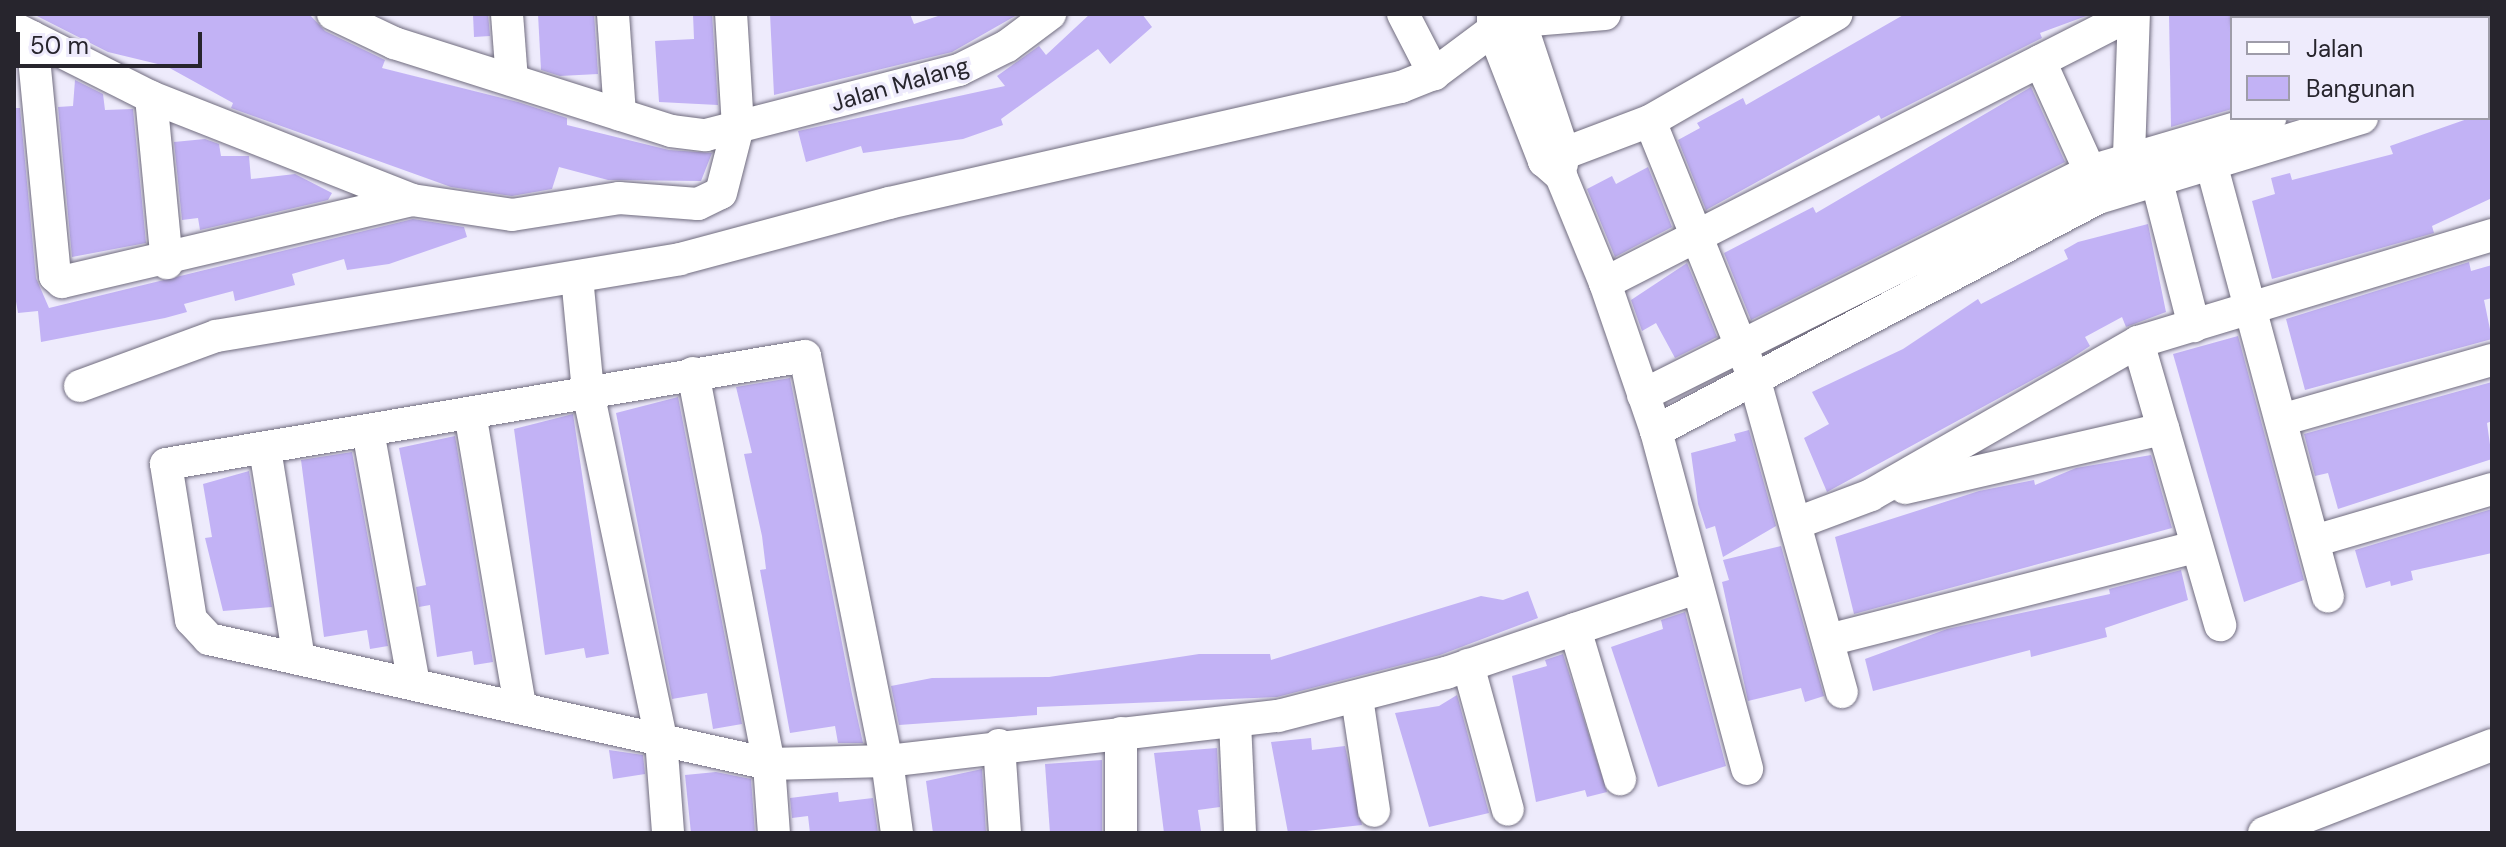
<!DOCTYPE html>
<html>
<head>
<meta charset="utf-8">
<style>
	body { margin:0 }
	#map { position:relative; width:2506px; height:847px; overflow:hidden; background:#eeebfc; font-family:"DM Sans",sans-serif }
	div>[style] { position:absolute }
	.building>* { inset:0; background:#c2b2f5 }
	.roads { filter:drop-shadow(0 0 2px #706c7e) drop-shadow(0 0 2px #706c7e) }
	.minor>* { height:32px; margin:-16px; padding:0 16px; transform-origin:16px; border-radius:16px; background:#fff }
	span { translate:-50% -50%; white-space:nowrap; text-align:center; line-height:1.15; -webkit-text-stroke:7px #eeebfc; paint-order:stroke }
	.street-label { font-size:24px; color:#27252d }
	.frame { position:absolute; inset:0; border:16px solid #27252d; pointer-events:none }
	.legend { position:absolute; left:2230px; top:16px; width:260px; height:104px; box-sizing:border-box; background:#eeebfc; border:2px solid #9e9ca9; margin:0; padding:10px 14px; list-style:none; font-size:24px; color:#27252d }
	.legend li { display:flex; align-items:center; gap:16px; height:40px }
	.legend b { width:40px; border:2px solid #9e9ca9 }
	.scale { position:absolute; left:16px; top:32px; width:186px; height:36px; box-sizing:border-box; border:4px solid #27252d; border-top:0; padding-left:10px; font-size:24px; line-height:28px; white-space:nowrap; color:#27252d; -webkit-text-stroke:6px #eeebfc; paint-order:stroke }
</style>
</head>
<body>
<div id="map">
	<div class="building">
		<i style="clip-path:polygon(33px 14px,309px 14px,325px 31px,385px 60px,382px 68px,518px 102px,567px 118px,567px 125px,669px 150px,712px 153px,701px 181px,608px 180px,559px 167px,552px 189px,512px 196px,451px 187px,231px 108px,233px 103px,166px 66px,108px 52px)"></i>
		<i style="clip-path:polygon(473px 14px,488px 14px,490px 36px,474px 37px)"></i>
		<i style="clip-path:polygon(538px 14px,594px 14px,598px 74px,560px 76px,541px 70px)"></i>
		<i style="clip-path:polygon(693px 14px,712px 14px,718px 105px,659px 102px,655px 41px,694px 39px)"></i>
		<i style="clip-path:polygon(770px 14px,910px 14px,914px 24px,944px 14px,1017px 15px,952px 52px,774px 95px)"></i>
		<i style="clip-path:polygon(1090px 14px,1142px 14px,1152px 27px,1110px 64px,1098px 49px,1001px 119px,1003px 125px,963px 139px,863px 153px,861px 146px,806px 162px,798px 131px,1005px 86px,997px 76px,1039px 46px,1046px 55px)"></i>
		<i style="clip-path:polygon(1905px 14px,2089px 15px,2040px 33px,2042px 38px,1881px 119px,1879px 115px,1706px 210px,1678px 140px,1700px 128px,1697px 123px,1743px 98px,1746px 105px)"></i>
		<i style="clip-path:polygon(2169px 14px,2230px 14px,2232px 109px,2171px 127px)"></i>
		<i style="clip-path:polygon(75px 80px,103px 94px,105px 110px,133px 109px,146px 243px,72px 257px,58px 107px,73px 106px)"></i>
		<i style="clip-path:polygon(2031px 87px,2065px 162px,1751px 320px,1724px 253px,1813px 207px,1816px 213px)"></i>
		<i style="clip-path:polygon(14px 108px,20px 108px,36px 278px,49px 308px,413px 219px,464px 227px,467px 237px,389px 264px,347px 270px,344px 259px,292px 274px,295px 285px,235px 301px,233px 291px,184px 304px,187px 312px,165px 318px,41px 342px,38px 311px,18px 313px,14px 290px)"></i>
		<i style="clip-path:polygon(2470px 118px,2492px 118px,2492px 198px,2432px 226px,2434px 233px,2272px 279px,2252px 201px,2275px 194px,2271px 178px,2290px 173px,2292px 180px,2393px 154px,2390px 146px)"></i>
		<i style="clip-path:polygon(205px 139px,219px 144px,221px 156px,249px 156px,251px 179px,295px 174px,332px 193px,328px 200px,200px 230px,198px 218px,182px 220px,174px 142px)"></i>
		<i style="clip-path:polygon(1648px 167px,1672px 227px,1615px 257px,1587px 189px,1612px 176px,1616px 184px)"></i>
		<i style="clip-path:polygon(2148px 224px,2166px 312px,2126px 327px,2122px 317px,2085px 337px,2090px 346px,2067px 361px,1827px 492px,1804px 438px,1829px 424px,1812px 392px,1903px 349px,1978px 299px,1981px 304px,2068px 259px,2064px 250px,2078px 242px)"></i>
		<i style="clip-path:polygon(2469px 262px,2471px 271px,2492px 265px,2492px 298px,2484px 300px,2492px 339px,2305px 390px,2286px 319px)"></i>
		<i style="clip-path:polygon(1687px 263px,1717px 337px,1675px 358px,1656px 323px,1642px 331px,1631px 300px)"></i>
		<i style="clip-path:polygon(2238px 336px,2304px 580px,2244px 602px,2173px 354px)"></i>
		<i style="clip-path:polygon(790px 378px,852px 694px,863px 743px,838px 743px,835px 726px,790px 733px,760px 570px,766px 569px,762px 536px,744px 454px,752px 453px,736px 387px)"></i>
		<i style="clip-path:polygon(2492px 382px,2492px 421px,2487px 423px,2492px 459px,2338px 509px,2328px 473px,2315px 476px,2304px 434px)"></i>
		<i style="clip-path:polygon(678px 397px,742px 724px,713px 729px,707px 693px,672px 699px,616px 413px)"></i>
		<i style="clip-path:polygon(573px 414px,609px 654px,586px 658px,584px 648px,545px 655px,514px 429px)"></i>
		<i style="clip-path:polygon(1749px 430px,1776px 526px,1723px 557px,1715px 526px,1706px 529px,1698px 504px,1691px 453px,1736px 441px,1734px 434px)"></i>
		<i style="clip-path:polygon(455px 436px,493px 662px,474px 665px,472px 651px,437px 657px,430px 605px,419px 607px,416px 587px,426px 585px,399px 448px)"></i>
		<i style="clip-path:polygon(352px 452px,388px 646px,370px 649px,367px 630px,324px 637px,301px 460px)"></i>
		<i style="clip-path:polygon(2151px 455px,2172px 528px,1854px 614px,1835px 537px,1979px 491px,2034px 480px,2035px 485px,2076px 468px)"></i>
		<i style="clip-path:polygon(249px 471px,272px 607px,223px 611px,205px 538px,212px 537px,203px 484px)"></i>
		<i style="clip-path:polygon(2492px 509px,2492px 553px,2411px 571px,2413px 580px,2391px 586px,2390px 581px,2366px 588px,2355px 550px)"></i>
		<i style="clip-path:polygon(1781px 546px,1824px 696px,1805px 702px,1801px 688px,1748px 701px,1722px 582px,1729px 580px,1723px 560px)"></i>
		<i style="clip-path:polygon(2181px 570px,2188px 600px,2105px 628px,2107px 637px,2031px 657px,2030px 650px,1873px 691px,1865px 659px,1947px 629px,2110px 594px,2109px 589px)"></i>
		<i style="clip-path:polygon(1528px 591px,1538px 618px,1440px 655px,1277px 697px,1037px 707px,1037px 715px,899px 725px,891px 686px,932px 678px,1049px 677px,1199px 654px,1270px 654px,1271px 660px,1481px 596px,1503px 600px)"></i>
		<i style="clip-path:polygon(1685px 612px,1726px 766px,1658px 787px,1611px 647px,1663px 629px,1661px 620px)"></i>
		<i style="clip-path:polygon(1563px 654px,1607px 792px,1587px 797px,1585px 790px,1536px 802px,1512px 676px,1547px 666px,1545px 660px)"></i>
		<i style="clip-path:polygon(1457px 695px,1489px 813px,1429px 827px,1395px 713px,1439px 706px)"></i>
		<i style="clip-path:polygon(1311px 738px,1312px 750px,1345px 746px,1362px 825px,1288px 833px,1271px 742px)"></i>
		<i style="clip-path:polygon(1217px 748px,1220px 807px,1198px 810px,1201px 831px,1164px 833px,1154px 753px)"></i>
		<i style="clip-path:polygon(609px 750px,643px 755px,645px 774px,613px 779px)"></i>
		<i style="clip-path:polygon(1102px 760px,1102px 833px,1050px 833px,1045px 764px)"></i>
		<i style="clip-path:polygon(982px 769px,986px 833px,933px 833px,926px 781px)"></i>
		<i style="clip-path:polygon(716px 772px,751px 779px,755px 833px,691px 833px,685px 775px)"></i>
		<i style="clip-path:polygon(838px 792px,839px 802px,873px 798px,878px 833px,810px 833px,808px 816px,792px 818px,790px 798px)"></i>
	</div>
	<div class="roads">
		<div class="minor">
			<i style="left:333px;top:14px;width:68px;rotate:25.4deg"></i>
			<i style="left:394px;top:43px;width:291px;rotate:17.6deg"></i>
			<i style="left:671px;top:131px;width:35px;rotate:7deg"></i>
			<i style="left:706px;top:135px;width:261px;rotate:-14.4deg"></i>
			<i style="left:959px;top:70px;width:54px;rotate:-26.6deg"></i>
			<i style="left:1007px;top:46px;width:54px;rotate:-36.7deg"></i>
			<i style="left:507px;top:14px;width:66px;rotate:85.7deg"></i>
			<i style="left:613px;top:14px;width:101px;rotate:86deg"></i>
			<i style="left:1403px;top:14px;width:68px;rotate:62.7deg"></i>
			<i style="left:1493px;top:14px;width:16px;rotate:90deg"></i>
			<i style="left:1493px;top:30px;width:141px;rotate:68.7deg"></i>
			<i style="left:1544px;top:161px;width:23px;rotate:41deg"></i>
			<i style="left:1561px;top:176px;width:116px;rotate:67.6deg"></i>
			<i style="left:1605px;top:283px;width:157px;rotate:71deg"></i>
			<i style="left:1656px;top:431px;width:350px;rotate:74.9deg"></i>
			<i style="left:1512px;top:14px;width:11px;rotate:41deg"></i>
			<i style="left:1520px;top:21px;width:136px;rotate:71.6deg"></i>
			<i style="left:1563px;top:150px;width:14px;rotate:94deg"></i>
			<i style="left:2249px;top:18px;width:4px;rotate:-90deg"></i>
			<i style="left:2369px;top:18px;width:4px;rotate:-90deg"></i>
			<i style="left:14px;top:28px;width:153px;rotate:26.7deg"></i>
			<i style="left:151px;top:97px;width:281px;rotate:21.5deg"></i>
			<i style="left:412px;top:200px;width:101px;rotate:8.5deg"></i>
			<i style="left:512px;top:215px;width:108px;rotate:-9deg"></i>
			<i style="left:619px;top:198px;width:79px;rotate:4.3deg"></i>
			<i style="left:698px;top:204px;width:25px;rotate:-26deg"></i>
			<i style="left:721px;top:193px;width:68px;rotate:-75.6deg"></i>
			<i style="left:738px;top:127px;width:113px;rotate:-93.5deg"></i>
			<i style="left:32px;top:37px;width:240px;rotate:84.5deg"></i>
			<i style="left:55px;top:276px;width:9px;rotate:41deg"></i>
			<i style="left:62px;top:282px;width:359px;rotate:-13.2deg"></i>
			<i style="left:2488px;top:42px;width:4px;rotate:-27deg"></i>
			<i style="left:2040px;top:61px;width:121px;rotate:65.6deg"></i>
			<i style="left:2488px;top:68px;width:4px;rotate:-27deg"></i>
			<i style="left:151px;top:97px;width:167px;rotate:84.5deg"></i>
			<i style="left:1650px;top:121px;width:280px;rotate:68deg"></i>
			<i style="left:1755px;top:381px;width:323px;rotate:74.4deg"></i>
			<i style="left:2129px;top:155px;width:141px;rotate:-88deg"></i>
			<i style="left:1544px;top:161px;width:113px;rotate:-20.7deg"></i>
			<i style="left:1650px;top:121px;width:215px;rotate:-29.8deg"></i>
			<i style="left:2211px;top:163px;width:449px;rotate:74.9deg"></i>
			<i style="left:2156px;top:178px;width:153px;rotate:75.6deg"></i>
			<i style="left:577px;top:277px;width:116px;rotate:84.5deg"></i>
			<i style="left:588px;top:392px;width:355px;rotate:78.1deg"></i>
			<i style="left:661px;top:739px;width:94px;rotate:85.7deg"></i>
			<i style="left:1605px;top:283px;width:592px;rotate:-27.04deg"></i>
			<i style="left:2138px;top:342px;width:295px;rotate:73.8deg"></i>
			<i style="left:693px;top:373px;width:398px;rotate:79deg"></i>
			<i style="left:769px;top:764px;width:69px;rotate:85.9deg"></i>
			<i style="left:80px;top:386px;width:145px;rotate:-20.2deg"></i>
			<i style="left:216px;top:336px;width:470px;rotate:-9.4deg"></i>
			<i style="left:680px;top:259px;width:216px;rotate:-15deg"></i>
			<i style="left:889px;top:203px;width:525px;rotate:-12.77deg"></i>
			<i style="left:1401px;top:87px;width:35px;rotate:-22deg"></i>
			<i style="left:1434px;top:74px;width:74px;rotate:-36.7deg"></i>
			<i style="left:1493px;top:30px;width:28px;rotate:-18deg"></i>
			<i style="left:1520px;top:21px;width:85px;rotate:-4.7deg"></i>
			<i style="left:1643px;top:395px;width:500px;rotate:-26.6deg"></i>
			<i style="left:2090px;top:171px;width:188px;rotate:-16.4deg"></i>
			<i style="left:470px;top:413px;width:298px;rotate:80.3deg"></i>
			<i style="left:2281px;top:420px;width:219px;rotate:-15.9deg"></i>
			<i style="left:368px;top:431px;width:257px;rotate:79.7deg"></i>
			<i style="left:1656px;top:431px;width:500px;rotate:-27.8deg"></i>
			<i style="left:2098px;top:198px;width:276px;rotate:-16.9deg"></i>
			<i style="left:265px;top:449px;width:212px;rotate:80.8deg"></i>
			<i style="left:1905px;top:488px;width:265px;rotate:-12.9deg"></i>
			<i style="left:1797px;top:523px;width:79px;rotate:-20.7deg"></i>
			<i style="left:1871px;top:495px;width:308px;rotate:-29.8deg"></i>
			<i style="left:2138px;top:342px;width:370px;rotate:-16.8deg"></i>
			<i style="left:2314px;top:541px;width:185px;rotate:-16.3deg"></i>
			<i style="left:1575px;top:629px;width:157px;rotate:73.3deg"></i>
			<i style="left:1828px;top:640px;width:380px;rotate:-14.2deg"></i>
			<i style="left:1468px;top:665px;width:150px;rotate:74.6deg"></i>
			<i style="left:1357px;top:698px;width:114px;rotate:81.4deg"></i>
			<i style="left:1235px;top:722px;width:111px;rotate:87.4deg"></i>
			<i style="left:999px;top:745px;width:88px;rotate:86.1deg"></i>
			<i style="left:897px;top:833px;width:73px;rotate:-97.9deg"></i>
			<i style="left:887px;top:761px;width:118px;rotate:178.5deg"></i>
			<i style="left:769px;top:764px;width:574px;rotate:-167.42deg"></i>
			<i style="left:209px;top:639px;width:26px;rotate:-133deg"></i>
			<i style="left:191px;top:620px;width:158px;rotate:-99.1deg"></i>
			<i style="left:166px;top:464px;width:648px;rotate:-9.59deg"></i>
			<i style="left:805px;top:356px;width:413px;rotate:78.6deg"></i>
			<i style="left:887px;top:761px;width:394px;rotate:-6.6deg"></i>
			<i style="left:1278px;top:716px;width:173px;rotate:-14.4deg"></i>
			<i style="left:1446px;top:673px;width:264px;rotate:-18.8deg"></i>
			<i style="left:1121px;top:833px;width:100px;rotate:-90deg"></i>
			<i style="left:2264px;top:833px;width:244px;rotate:-21.1deg"></i>
		</div>
	</div>
	<div class="street-label">
		<span style="left:900px;top:84px;rotate:-16deg">Jalan Malang</span>
	</div>
	<div class="frame"></div>
	<ul class="legend">
	<li><b style="height:10px;background:#fff"></b>Jalan</li>
	<li><b style="height:22px;background:#c2b2f5"></b>Bangunan</li>
	</ul>
	<div class="scale">50 m</div>
</div>
</body>
</html>
